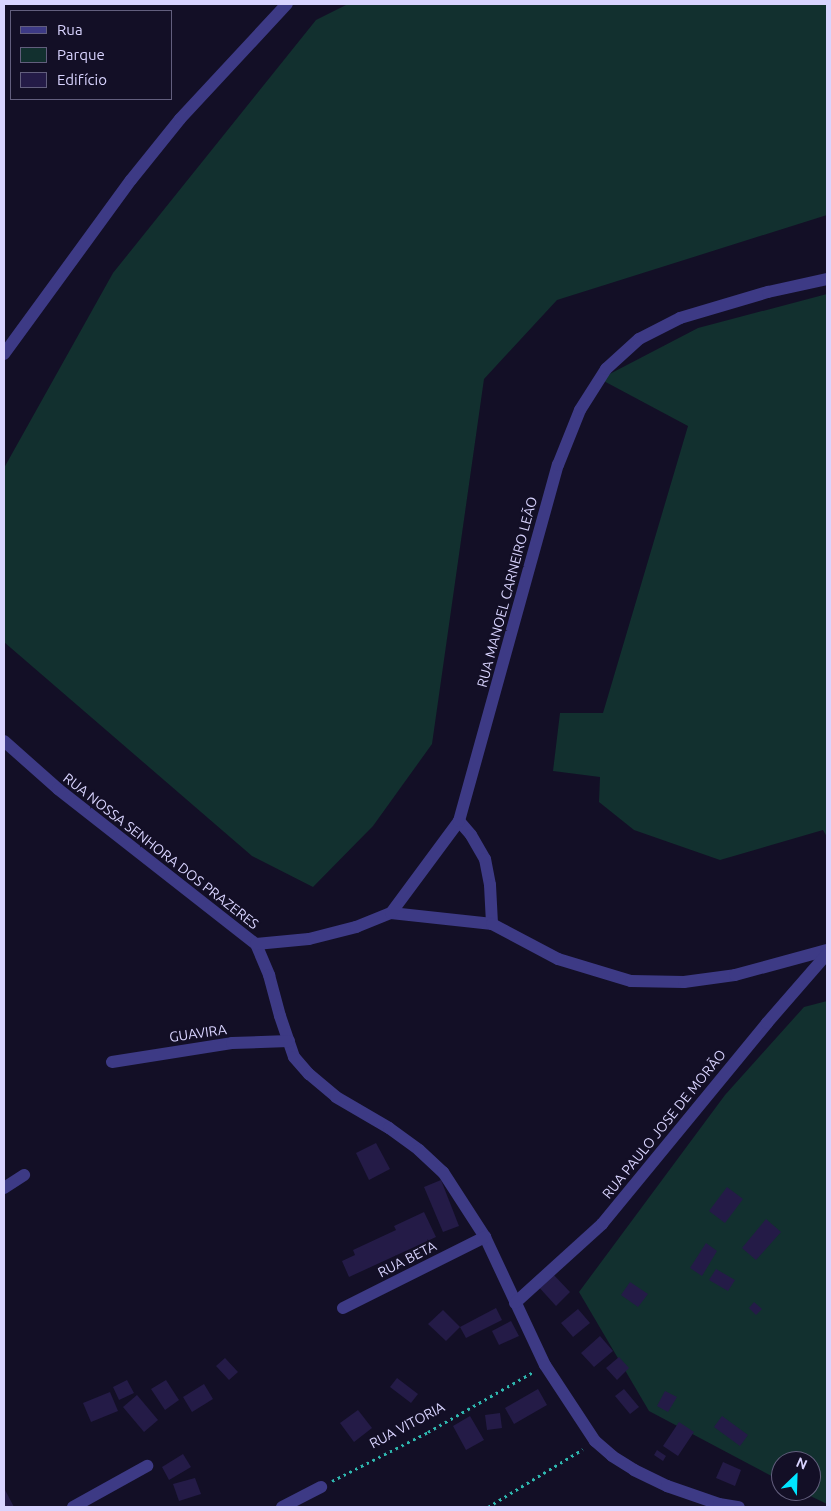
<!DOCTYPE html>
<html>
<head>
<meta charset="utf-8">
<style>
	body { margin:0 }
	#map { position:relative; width:831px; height:1511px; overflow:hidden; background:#130f26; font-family:Ubuntu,sans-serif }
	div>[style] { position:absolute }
	.green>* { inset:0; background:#12302f }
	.building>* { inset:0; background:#241b47 }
	.path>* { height:3px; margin-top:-1.5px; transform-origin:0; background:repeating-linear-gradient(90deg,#2fb8b0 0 2.5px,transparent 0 6.5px) }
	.minor>* { height:12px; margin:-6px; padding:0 6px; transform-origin:6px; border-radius:6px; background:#3d3a85 }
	span { translate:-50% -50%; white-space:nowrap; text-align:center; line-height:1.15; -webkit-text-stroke:4px #130f26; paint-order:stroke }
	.street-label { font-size:14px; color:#d9d4ff }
	.frame { position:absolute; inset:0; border:5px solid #d9d4ff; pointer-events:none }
	.legend { position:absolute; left:10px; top:10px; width:162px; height:90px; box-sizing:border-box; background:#130f26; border:1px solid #625e7d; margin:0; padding:6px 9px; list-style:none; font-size:15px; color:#d9d4ff }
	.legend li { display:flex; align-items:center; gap:10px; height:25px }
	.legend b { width:25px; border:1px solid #625e7d }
	.north { position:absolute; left:771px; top:1451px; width:50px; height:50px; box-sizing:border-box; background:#130f26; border:1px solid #625e7d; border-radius:50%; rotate:24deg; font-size:14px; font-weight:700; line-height:20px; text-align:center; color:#d9d4ff }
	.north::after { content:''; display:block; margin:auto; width:18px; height:22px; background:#00e5ff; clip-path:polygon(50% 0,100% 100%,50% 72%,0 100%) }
</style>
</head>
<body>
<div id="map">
	<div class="green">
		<i style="clip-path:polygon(348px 4px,827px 4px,827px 215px,557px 300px,484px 379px,432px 744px,373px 826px,313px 887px,252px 856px,4px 642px,4px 468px,113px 273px,316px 20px)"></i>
		<i style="clip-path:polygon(827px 294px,827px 837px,823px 830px,720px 860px,634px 830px,599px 802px,600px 777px,553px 771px,560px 713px,603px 713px,688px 426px,600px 379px,698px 328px)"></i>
		<i style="clip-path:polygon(827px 1001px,827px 1504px,800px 1491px,811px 1491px,811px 1461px,781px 1461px,781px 1481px,649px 1411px,579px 1292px,725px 1095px,804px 1007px)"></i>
	</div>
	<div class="building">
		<i style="clip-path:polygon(376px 1143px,390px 1169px,369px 1180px,356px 1153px)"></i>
		<i style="clip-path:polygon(441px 1180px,459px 1226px,443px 1232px,424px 1187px)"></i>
		<i style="clip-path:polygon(727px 1187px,743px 1199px,725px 1223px,709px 1211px)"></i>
		<i style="clip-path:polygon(424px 1212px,436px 1237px,349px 1277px,342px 1261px,355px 1255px,353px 1250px,396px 1230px,394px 1226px)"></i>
		<i style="clip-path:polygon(766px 1219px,781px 1232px,756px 1260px,742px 1248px)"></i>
		<i style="clip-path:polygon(706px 1243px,717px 1251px,702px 1276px,690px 1268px)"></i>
		<i style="clip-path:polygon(716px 1269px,735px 1280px,728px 1291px,709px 1280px)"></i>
		<i style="clip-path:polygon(551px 1272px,570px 1292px,556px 1306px,537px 1285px)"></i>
		<i style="clip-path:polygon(630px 1282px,648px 1294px,638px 1307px,621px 1295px)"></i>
		<i style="clip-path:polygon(754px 1302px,762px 1309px,756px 1315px,749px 1308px)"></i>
		<i style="clip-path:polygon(496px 1308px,502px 1320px,466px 1338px,460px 1327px)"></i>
		<i style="clip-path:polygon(578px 1309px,590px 1323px,573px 1337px,561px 1323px)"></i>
		<i style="clip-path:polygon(443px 1310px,460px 1327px,446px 1341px,428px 1324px)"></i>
		<i style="clip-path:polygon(511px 1321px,519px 1336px,499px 1345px,492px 1331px)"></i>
		<i style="clip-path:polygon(600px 1336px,613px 1351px,594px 1367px,581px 1353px)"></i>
		<i style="clip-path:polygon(619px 1357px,629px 1368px,617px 1380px,606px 1368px)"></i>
		<i style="clip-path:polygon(225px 1358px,238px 1372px,229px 1380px,216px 1366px)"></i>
		<i style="clip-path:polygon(397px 1378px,418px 1394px,411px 1403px,390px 1387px)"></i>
		<i style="clip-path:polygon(127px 1380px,134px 1393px,119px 1400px,113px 1387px)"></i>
		<i style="clip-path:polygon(166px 1380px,179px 1400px,165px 1410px,151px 1389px)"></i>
		<i style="clip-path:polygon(204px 1384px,213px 1399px,192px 1412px,183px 1397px)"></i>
		<i style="clip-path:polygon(538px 1389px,547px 1405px,514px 1424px,505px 1408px)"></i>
		<i style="clip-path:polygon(624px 1389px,639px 1407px,630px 1414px,615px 1396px)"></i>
		<i style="clip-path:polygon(665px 1391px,677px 1397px,668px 1412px,657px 1406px)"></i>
		<i style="clip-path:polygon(110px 1392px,118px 1411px,91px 1422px,83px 1403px)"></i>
		<i style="clip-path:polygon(137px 1395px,158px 1420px,144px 1432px,123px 1407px)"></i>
		<i style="clip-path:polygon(358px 1410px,372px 1428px,354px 1442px,340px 1423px)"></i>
		<i style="clip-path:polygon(500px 1413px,502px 1428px,487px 1430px,485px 1415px)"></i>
		<i style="clip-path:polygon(470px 1416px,484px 1440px,466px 1450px,453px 1426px)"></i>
		<i style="clip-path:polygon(722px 1416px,748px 1435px,740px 1446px,714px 1427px)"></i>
		<i style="clip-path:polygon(679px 1422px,694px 1432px,678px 1456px,663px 1446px)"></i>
		<i style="clip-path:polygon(657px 1450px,666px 1456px,663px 1461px,654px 1455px)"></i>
		<i style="clip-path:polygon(183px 1454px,191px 1467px,169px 1480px,162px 1467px)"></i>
		<i style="clip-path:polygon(723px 1462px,741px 1470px,735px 1486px,716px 1478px)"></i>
		<i style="clip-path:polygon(195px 1478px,201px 1494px,179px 1501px,173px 1484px)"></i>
		<i style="clip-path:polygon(4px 1488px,14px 1507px,4px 1507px)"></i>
	</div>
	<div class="path">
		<i style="left:332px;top:1481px;width:108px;rotate:-27deg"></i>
		<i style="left:428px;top:1432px;width:121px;rotate:-29.7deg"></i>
		<i style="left:488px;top:1507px;width:111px;rotate:-31.4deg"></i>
	</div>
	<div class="minor">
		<i style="left:4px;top:354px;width:215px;rotate:-53.9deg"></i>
		<i style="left:131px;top:180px;width:78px;rotate:-51.2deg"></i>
		<i style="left:180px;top:119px;width:157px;rotate:-47.1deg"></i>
		<i style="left:4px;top:741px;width:72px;rotate:41.6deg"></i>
		<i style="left:58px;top:789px;width:251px;rotate:38.1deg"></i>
		<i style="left:256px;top:944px;width:34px;rotate:67deg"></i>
		<i style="left:269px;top:975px;width:42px;rotate:75deg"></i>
		<i style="left:280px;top:1016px;width:43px;rotate:71.1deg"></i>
		<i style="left:294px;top:1057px;width:23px;rotate:49deg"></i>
		<i style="left:309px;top:1074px;width:35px;rotate:40deg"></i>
		<i style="left:336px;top:1097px;width:61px;rotate:30.3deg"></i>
		<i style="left:389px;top:1128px;width:37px;rotate:36deg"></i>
		<i style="left:419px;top:1150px;width:33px;rotate:43deg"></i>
		<i style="left:443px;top:1172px;width:77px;rotate:57.1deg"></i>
		<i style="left:485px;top:1237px;width:141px;rotate:64.9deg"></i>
		<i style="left:545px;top:1365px;width:91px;rotate:56.7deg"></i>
		<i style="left:595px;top:1441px;width:23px;rotate:41deg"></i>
		<i style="left:612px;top:1456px;width:26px;rotate:32deg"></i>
		<i style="left:634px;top:1470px;width:37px;rotate:26deg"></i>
		<i style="left:667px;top:1486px;width:55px;rotate:19.1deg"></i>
		<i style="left:719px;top:1504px;width:20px;rotate:9deg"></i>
		<i style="left:459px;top:821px;width:18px;rotate:49deg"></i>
		<i style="left:471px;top:835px;width:28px;rotate:60deg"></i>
		<i style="left:485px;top:859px;width:26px;rotate:79deg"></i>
		<i style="left:490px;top:885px;width:39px;rotate:87deg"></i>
		<i style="left:391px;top:913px;width:102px;rotate:6.2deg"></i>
		<i style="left:492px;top:924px;width:75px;rotate:27.9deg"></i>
		<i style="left:558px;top:959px;width:76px;rotate:16.8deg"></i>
		<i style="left:631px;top:981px;width:53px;rotate:1.1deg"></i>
		<i style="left:684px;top:982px;width:51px;rotate:-7.8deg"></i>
		<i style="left:735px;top:975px;width:95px;rotate:-15.2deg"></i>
		<i style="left:256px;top:944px;width:53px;rotate:-5.4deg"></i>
		<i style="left:309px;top:939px;width:49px;rotate:-14.3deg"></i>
		<i style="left:356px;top:927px;width:38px;rotate:-22deg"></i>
		<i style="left:391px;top:913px;width:114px;rotate:-53.5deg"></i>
		<i style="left:459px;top:821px;width:370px;rotate:-74.5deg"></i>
		<i style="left:558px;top:465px;width:59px;rotate:-68.2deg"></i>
		<i style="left:580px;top:410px;width:49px;rotate:-57.6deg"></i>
		<i style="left:606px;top:369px;width:45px;rotate:-42.3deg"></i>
		<i style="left:639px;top:339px;width:46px;rotate:-27.1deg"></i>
		<i style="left:680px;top:318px;width:92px;rotate:-16.5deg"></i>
		<i style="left:768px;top:292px;width:60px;rotate:-12.4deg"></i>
		<i style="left:112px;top:1062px;width:121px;rotate:-9deg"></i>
		<i style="left:232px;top:1043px;width:57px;rotate:-2deg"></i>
		<i style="left:4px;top:1188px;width:24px;rotate:-33deg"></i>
		<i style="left:515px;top:1303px;width:118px;rotate:-42.2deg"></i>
		<i style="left:602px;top:1224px;width:260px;rotate:-50.6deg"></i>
		<i style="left:767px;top:1023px;width:91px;rotate:-49deg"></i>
		<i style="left:343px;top:1308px;width:159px;rotate:-26.6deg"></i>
		<i style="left:73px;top:1507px;width:85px;rotate:-29deg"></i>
		<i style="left:282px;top:1507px;width:44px;rotate:-27.1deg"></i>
	</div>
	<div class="street-label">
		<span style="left:507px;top:592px;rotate:-75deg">RUA MANOEL CARNEIRO LEÃO</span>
		<span style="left:161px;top:851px;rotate:38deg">RUA NOSSA SENHORA DOS PRAZERES</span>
		<span style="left:198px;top:1033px;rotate:-8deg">GUAVIRA</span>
		<span style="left:664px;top:1124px;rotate:-51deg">RUA PAULO JOSE DE MORÃO</span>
		<span style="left:407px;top:1259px;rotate:-27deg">RUA BETA</span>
		<span style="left:407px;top:1425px;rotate:-28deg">RUA VITORIA</span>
	</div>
	<div class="frame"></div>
	<ul class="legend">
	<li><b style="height:6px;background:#3d3a85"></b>Rua</li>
	<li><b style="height:14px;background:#12302f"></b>Parque</li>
	<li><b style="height:14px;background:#241b47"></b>Edifício</li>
	</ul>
	<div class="north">N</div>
</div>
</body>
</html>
